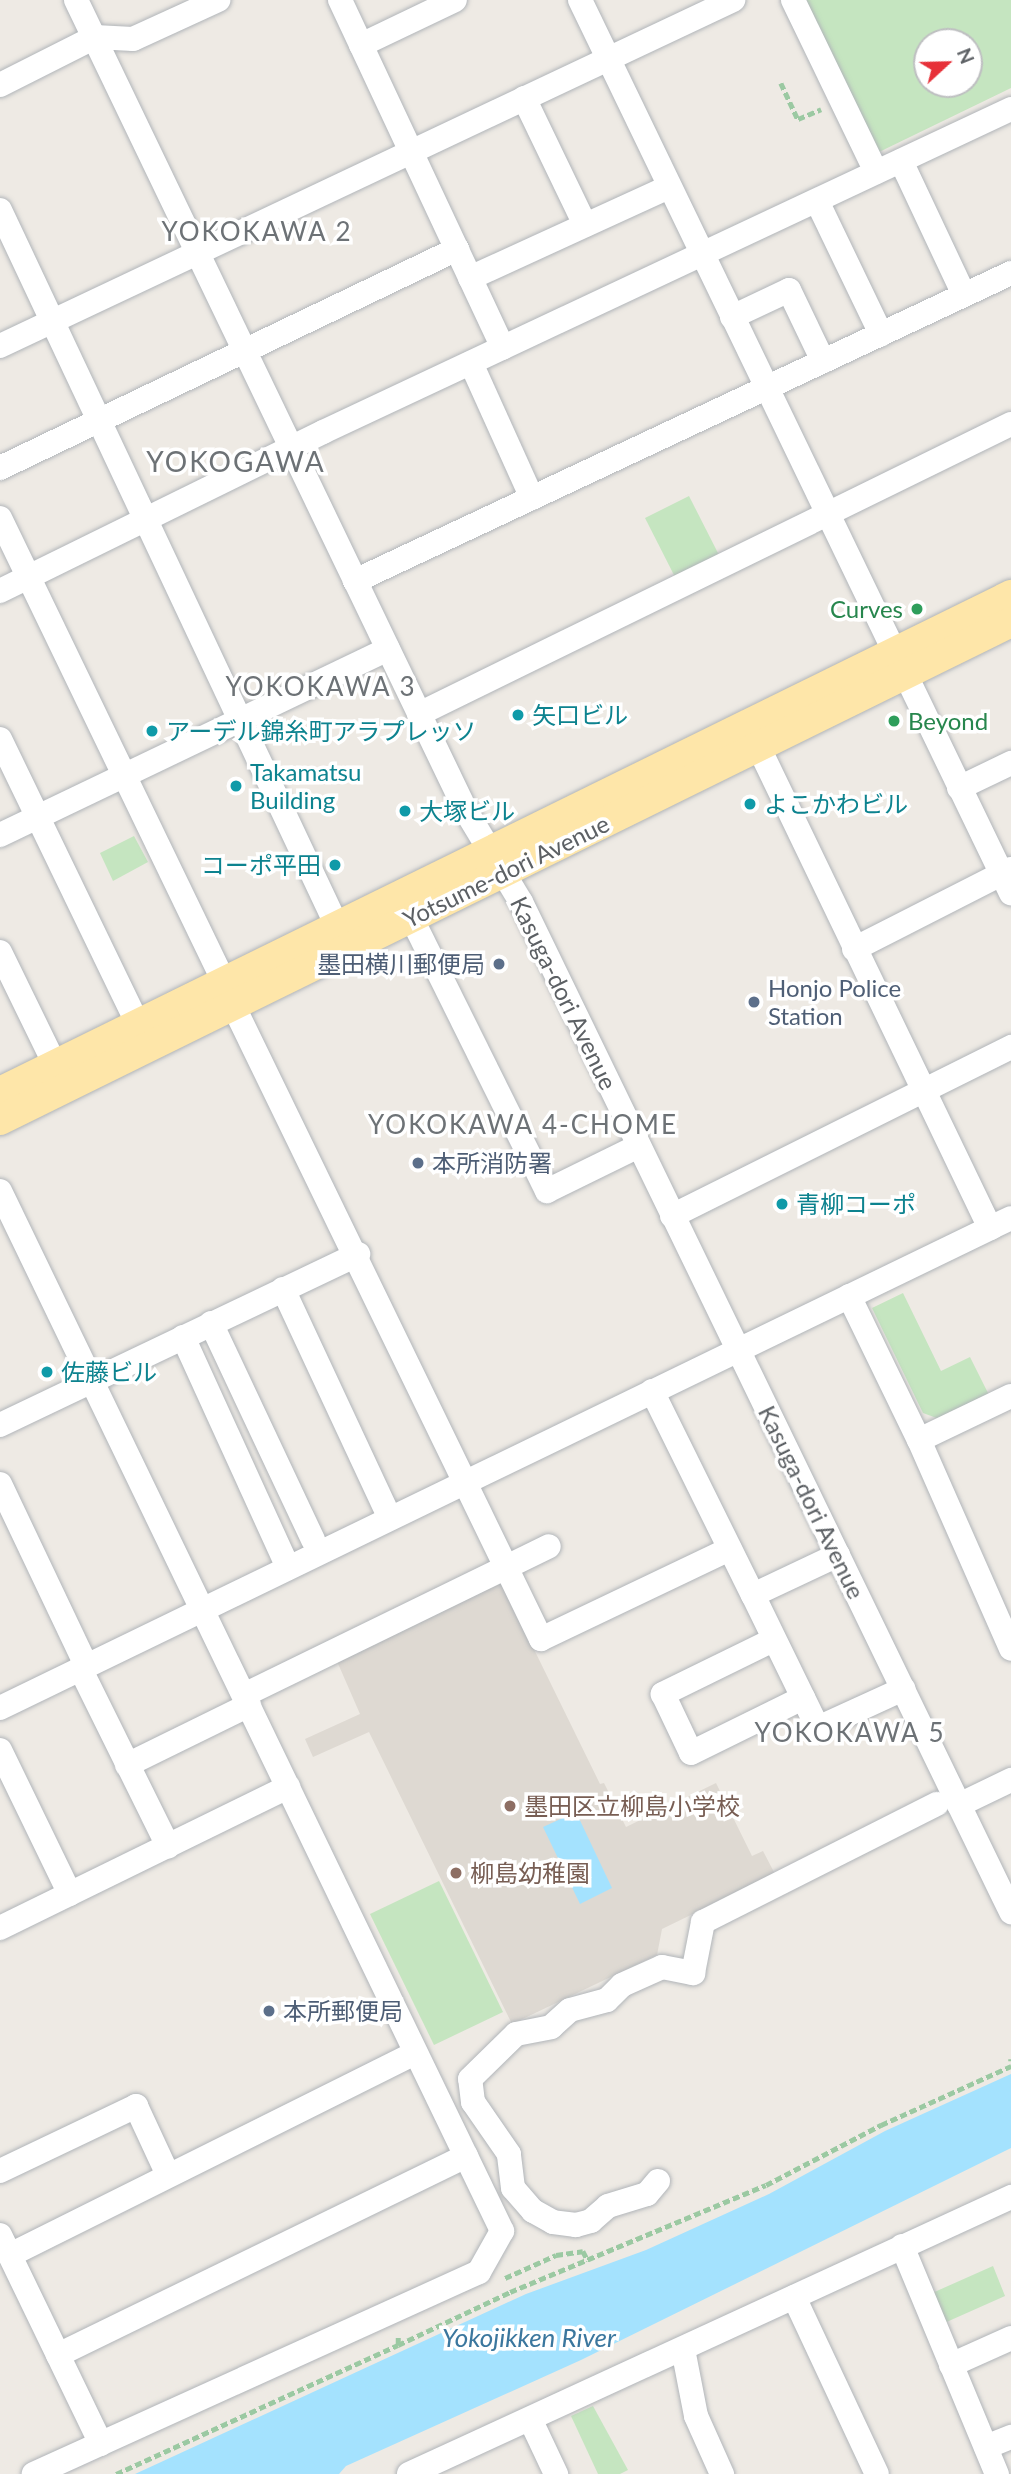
<!DOCTYPE html>
<html>
<head>
<meta charset="utf-8">
<style>
	body { margin:0 }
	#map { position:relative; width:1011px; height:2474px; overflow:hidden; background:#eeeae4; font-family:Lato,"Noto Sans JP",sans-serif }
	div>[style] { position:absolute }
	.education>* { inset:0; background:#ded9d2 }
	.green>* { inset:0; background:#c5e5c0 }
	.water>* { inset:0; background:#a4e2fe }
	.path>* { height:4.5px; margin-top:-2.25px; transform-origin:0; background:repeating-linear-gradient(90deg,#9bc9a2 0 7px,transparent 0 10.5px) }
	.roads { filter:drop-shadow(0 0 2px #b1b5b9) drop-shadow(0 0 2px #b1b5b9) }
	.minor>* { height:24px; margin:-12px; padding:0 12px; transform-origin:12px; border-radius:12px; background:#fff }
	.major>* { height:30px; margin:-15px; padding:0 15px; transform-origin:15px; border-radius:15px; background:#fee6a9 }
	.dots>* { width:19px; height:19px; translate:-50% -50%; box-sizing:border-box; border:4px solid #fff; border-radius:50% }
	span { translate:-50% -50%; white-space:nowrap; text-align:center; line-height:1.15; -webkit-text-stroke:7px #fff; paint-order:stroke }
	.leisure-label { font-size:24px; color:#27864d }
	.right { translate:-100% -50%; text-align:right }
	.left { translate:0 -50%; text-align:left }
	.culture-label { font-size:24px; color:#0d838f }
	.street-label { font-size:24px; color:#5c6064 }
	.service-label { font-size:24px; color:#4e5e75 }
	.education-label { font-size:24px; color:#785e54 }
	.neighbourhood-label { font-size:26px; color:#6d7276; letter-spacing:2px }
	.water-label { font-size:26px; color:#3b779e; font-style:italic }
	.quarter-label { font-size:28px; color:#6d7276; letter-spacing:2px }
	.north { position:absolute; left:913px; top:28px; width:70px; height:70px; box-sizing:border-box; background:#fff; border:2px solid #bebfc1; border-radius:50%; rotate:68deg; font-size:19px; font-weight:700; line-height:28px; text-align:center; color:#5c6064 }
	.north::after { content:''; display:block; margin:auto; width:24px; height:32px; background:#e73139; clip-path:polygon(50% 0,100% 100%,50% 72%,0 100%) }
</style>
</head>
<body>
<div id="map">
	<div class="education">
		<i style="clip-path:polygon(499px 1578px,600px 1784px,604px 1783px,626px 1827px,716px 1783px,752px 1856px,763px 1851px,775px 1874px,662px 1929px,657px 1955px,512px 2024px,369px 1732px,313px 1757px,305px 1739px,360px 1714px,336px 1659px)"></i>
	</div>
	<div class="green">
		<i style="clip-path:polygon(evenodd,800px 0,1011px 0,1011px 88px,875px 154px,800px 0,927px 42px,969px 42px,969px 84px,927px 84px,927px 42px)"></i>
		<i style="clip-path:polygon(689px 496px,719px 555px,675px 577px,645px 518px)"></i>
		<i style="clip-path:polygon(134px 836px,148px 862px,113px 881px,100px 853px)"></i>
		<i style="clip-path:polygon(903px 1293px,941px 1371px,970px 1357px,990px 1397px,942px 1420px,923px 1413px,872px 1308px)"></i>
		<i style="clip-path:polygon(439px 1881px,503px 2012px,434px 2045px,370px 1914px)"></i>
		<i style="clip-path:polygon(993px 2266px,1005px 2296px,942px 2324px,930px 2294px)"></i>
		<i style="clip-path:polygon(593px 2406px,628px 2470px,620px 2474px,598px 2474px,571px 2416px)"></i>
	</div>
	<div class="water">
		<i style="clip-path:polygon(576px 1812px,612px 1888px,580px 1904px,543px 1827px)"></i>
		<i style="clip-path:polygon(1011px 2074px,1011px 2148px,581px 2360px,346px 2466px,339px 2474px,135px 2474px,526px 2294px,646px 2250px,769px 2194px,885px 2131px)"></i>
	</div>
	<div class="path">
		<i style="left:781px;top:83px;width:40px;rotate:65deg"></i>
		<i style="left:798px;top:119px;width:25px;rotate:-23deg"></i>
		<i style="left:1011px;top:2059px;width:2px;rotate:90deg"></i>
		<i style="left:505px;top:2278px;width:56px;rotate:-24.3deg"></i>
		<i style="left:556px;top:2255px;width:27px;rotate:-8deg"></i>
		<i style="left:583px;top:2251px;width:11px;rotate:63deg"></i>
		<i style="left:398px;top:2345px;width:124px;rotate:-25.3deg"></i>
		<i style="left:510px;top:2292px;width:277px;rotate:-22.7deg"></i>
		<i style="left:766px;top:2185px;width:130px;rotate:-27.6deg"></i>
		<i style="left:881px;top:2125px;width:143px;rotate:-24.4deg"></i>
		<i style="left:116px;top:2474px;width:310px;rotate:-24.6deg"></i>
		<i style="left:398px;top:2345px;width:10px;rotate:-90deg"></i>
	</div>
	<div class="roads">
		<div class="minor">
			<i style="left:76px;top:0;width:900px;rotate:64.32deg"></i>
			<i style="left:466px;top:811px;width:106px;rotate:58.9deg"></i>
			<i style="left:521px;top:902px;width:1123px;rotate:64.12deg"></i>
			<i style="left:340px;top:0;width:384px;rotate:64.9deg"></i>
			<i style="left:580px;top:0;width:992px;rotate:64.24deg"></i>
			<i style="left:793px;top:0;width:191px;rotate:64.2deg"></i>
			<i style="left:361px;top:45px;width:104px;rotate:-25.6deg"></i>
			<i style="left:0;top:85px;width:106px;rotate:-26.8deg"></i>
			<i style="left:95px;top:37px;width:38px;rotate:3deg"></i>
			<i style="left:133px;top:39px;width:94px;rotate:-24.6deg"></i>
			<i style="left:524px;top:98px;width:141px;rotate:64.3deg"></i>
			<i style="left:901px;top:161px;width:148px;rotate:64.8deg"></i>
			<i style="left:817px;top:201px;width:148px;rotate:64.3deg"></i>
			<i style="left:0;top:210px;width:791px;rotate:64.8deg"></i>
			<i style="left:470px;top:278px;width:219px;rotate:-24.6deg"></i>
			<i style="left:732px;top:317px;width:63px;rotate:-25.3deg"></i>
			<i style="left:789px;top:290px;width:79px;rotate:64.4deg"></i>
			<i style="left:0;top:346px;width:811px;rotate:-25.27deg"></i>
			<i style="left:471px;top:363px;width:148px;rotate:65.7deg"></i>
			<i style="left:0;top:468px;width:507px;rotate:-25.6deg"></i>
			<i style="left:0;top:518px;width:515px;rotate:64.23deg"></i>
			<i style="left:355px;top:581px;width:725px;rotate:-25.15deg"></i>
			<i style="left:0;top:591px;width:360px;rotate:-26.2deg"></i>
			<i style="left:323px;top:432px;width:760px;rotate:-25.15deg"></i>
			<i style="left:419px;top:714px;width:659px;rotate:-26.1deg"></i>
			<i style="left:0;top:739px;width:317px;rotate:64.2deg"></i>
			<i style="left:759px;top:748px;width:533px;rotate:64.3deg"></i>
			<i style="left:959px;top:788px;width:58px;rotate:-25.7deg"></i>
			<i style="left:0;top:835px;width:430px;rotate:-25.6deg"></i>
			<i style="left:411px;top:917px;width:306px;rotate:63.6deg"></i>
			<i style="left:547px;top:1191px;width:102px;rotate:-26.1deg"></i>
			<i style="left:854px;top:949px;width:176px;rotate:-27deg"></i>
			<i style="left:0;top:952px;width:126px;rotate:64deg"></i>
			<i style="left:233px;top:1005px;width:705px;rotate:64.09deg"></i>
			<i style="left:541px;top:1639px;width:209px;rotate:-25.5deg"></i>
			<i style="left:0;top:1191px;width:1155px;rotate:64.23deg"></i>
			<i style="left:502px;top:2231px;width:47px;rotate:119.3deg"></i>
			<i style="left:479px;top:2272px;width:489px;rotate:155.6deg"></i>
			<i style="left:672px;top:1216px;width:379px;rotate:-26.5deg"></i>
			<i style="left:283px;top:1289px;width:253px;rotate:65deg"></i>
			<i style="left:849px;top:1296px;width:160px;rotate:64.1deg"></i>
			<i style="left:919px;top:1440px;width:228px;rotate:66.2deg"></i>
			<i style="left:211px;top:1323px;width:240px;rotate:64.8deg"></i>
			<i style="left:183px;top:1337px;width:253px;rotate:65.5deg"></i>
			<i style="left:652px;top:1391px;width:228px;rotate:63.7deg"></i>
			<i style="left:753px;top:1595px;width:94px;rotate:-25.2deg"></i>
			<i style="left:0;top:1425px;width:397px;rotate:-25.5deg"></i>
			<i style="left:919px;top:1440px;width:102px;rotate:-25.6deg"></i>
			<i style="left:0;top:1484px;width:200px;rotate:64.6deg"></i>
			<i style="left:753px;top:1595px;width:148px;rotate:64deg"></i>
			<i style="left:818px;top:1728px;width:94px;rotate:-24.6deg"></i>
			<i style="left:773px;top:1640px;width:123px;rotate:153.9deg"></i>
			<i style="left:663px;top:1694px;width:65px;rotate:64.6deg"></i>
			<i style="left:691px;top:1753px;width:125px;rotate:-26.2deg"></i>
			<i style="left:80px;top:1668px;width:199px;rotate:63.7deg"></i>
			<i style="left:244px;top:1695px;width:339px;rotate:-26deg"></i>
			<i style="left:0;top:1708px;width:1123px;rotate:-25.86deg"></i>
			<i style="left:0;top:1750px;width:160px;rotate:64.1deg"></i>
			<i style="left:127px;top:1765px;width:136px;rotate:-26.2deg"></i>
			<i style="left:959px;top:1805px;width:58px;rotate:-25.7deg"></i>
			<i style="left:0;top:1928px;width:321px;rotate:-26.1deg"></i>
			<i style="left:0;top:2171px;width:151px;rotate:-25.5deg"></i>
			<i style="left:136px;top:2106px;width:76px;rotate:65.1deg"></i>
			<i style="left:658px;top:2181px;width:17px;rotate:130deg"></i>
			<i style="left:647px;top:2194px;width:41px;rotate:162.9deg"></i>
			<i style="left:608px;top:2206px;width:23px;rotate:139deg"></i>
			<i style="left:591px;top:2221px;width:16px;rotate:165deg"></i>
			<i style="left:576px;top:2225px;width:23px;rotate:-173deg"></i>
			<i style="left:553px;top:2222px;width:23px;rotate:-151deg"></i>
			<i style="left:533px;top:2211px;width:30px;rotate:-131deg"></i>
			<i style="left:513px;top:2188px;width:34px;rotate:-97deg"></i>
			<i style="left:509px;top:2154px;width:63px;rotate:-124.7deg"></i>
			<i style="left:473px;top:2102px;width:23px;rotate:-97deg"></i>
			<i style="left:470px;top:2079px;width:64px;rotate:-44.4deg"></i>
			<i style="left:516px;top:2034px;width:36px;rotate:-11deg"></i>
			<i style="left:551px;top:2027px;width:25px;rotate:-42deg"></i>
			<i style="left:570px;top:2010px;width:38px;rotate:-15deg"></i>
			<i style="left:607px;top:2000px;width:21px;rotate:-45deg"></i>
			<i style="left:622px;top:1985px;width:44px;rotate:-24.2deg"></i>
			<i style="left:662px;top:1967px;width:32px;rotate:11deg"></i>
			<i style="left:693px;top:1973px;width:52px;rotate:-78.9deg"></i>
			<i style="left:703px;top:1922px;width:262px;rotate:-26.8deg"></i>
			<i style="left:0;top:2235px;width:232px;rotate:64.2deg"></i>
			<i style="left:902px;top:2246px;width:247px;rotate:67.4deg"></i>
			<i style="left:10px;top:2255px;width:453px;rotate:-26.5deg"></i>
			<i style="left:794px;top:2297px;width:195px;rotate:64.9deg"></i>
			<i style="left:683px;top:2349px;width:68px;rotate:79deg"></i>
			<i style="left:696px;top:2416px;width:64px;rotate:65.9deg"></i>
			<i style="left:58px;top:2355px;width:454px;rotate:-26deg"></i>
			<i style="left:951px;top:2365px;width:66px;rotate:-24.2deg"></i>
			<i style="left:531px;top:2421px;width:59px;rotate:64.7deg"></i>
			<i style="left:986px;top:2447px;width:27px;rotate:-22deg"></i>
			<i style="left:409px;top:2474px;width:663px;rotate:-24.71deg"></i>
		</div>
		<div class="major">
			<i style="left:0;top:1092px;width:1127px;rotate:-26.18deg"></i>
			<i style="left:0;top:1120px;width:1127px;rotate:-26.22deg"></i>
		</div>
	</div>
	<div class="dots">
		<i style="left:917px;top:609px;background:#2e9e5b"></i>
		<i style="left:518px;top:715px;background:#0f9aa8"></i>
		<i style="left:894px;top:721px;background:#2e9e5b"></i>
		<i style="left:152px;top:731px;background:#0f9aa8"></i>
		<i style="left:236px;top:786px;background:#0f9aa8"></i>
		<i style="left:750px;top:804px;background:#0f9aa8"></i>
		<i style="left:405px;top:811px;background:#0f9aa8"></i>
		<i style="left:335px;top:865px;background:#0f9aa8"></i>
		<i style="left:499px;top:964px;background:#5c6f8a"></i>
		<i style="left:754px;top:1002px;background:#5c6f8a"></i>
		<i style="left:418px;top:1163px;background:#5c6f8a"></i>
		<i style="left:782px;top:1204px;background:#0f9aa8"></i>
		<i style="left:47px;top:1372px;background:#0f9aa8"></i>
		<i style="left:510px;top:1806px;background:#8d6e63"></i>
		<i style="left:456px;top:1873px;background:#8d6e63"></i>
		<i style="left:269px;top:2011px;background:#5c6f8a"></i>
	</div>
	<div class="leisure-label">
		<span class="right" style="left:903px;top:609px">Curves</span>
		<span class="left" style="left:908px;top:721px">Beyond</span>
	</div>
	<div class="culture-label">
		<span class="left" style="left:532px;top:715px">矢口ビル</span>
		<span class="left" style="left:166px;top:731px">アーデル錦糸町アラプレッソ</span>
		<span class="left" style="left:250px;top:786px">Takamatsu<br>Building</span>
		<span class="left" style="left:764px;top:804px">よこかわビル</span>
		<span class="left" style="left:419px;top:811px">大塚ビル</span>
		<span class="right" style="left:321px;top:865px">コーポ平田</span>
		<span class="left" style="left:796px;top:1204px">青柳コーポ</span>
		<span class="left" style="left:61px;top:1372px">佐藤ビル</span>
	</div>
	<div class="street-label">
		<span style="left:506px;top:871px;rotate:-26deg">Yotsume-dori Avenue</span>
		<span style="left:564px;top:993px;rotate:64deg">Kasuga-dori Avenue</span>
		<span style="left:812px;top:1502px;rotate:64deg">Kasuga-dori Avenue</span>
	</div>
	<div class="service-label">
		<span class="right" style="left:485px;top:964px">墨田横川郵便局</span>
		<span class="left" style="left:768px;top:1002px">Honjo Police<br>Station</span>
		<span class="left" style="left:432px;top:1163px">本所消防署</span>
		<span class="left" style="left:283px;top:2011px">本所郵便局</span>
	</div>
	<div class="education-label">
		<span class="left" style="left:524px;top:1806px">墨田区立柳島小学校</span>
		<span class="left" style="left:470px;top:1873px">柳島幼稚園</span>
	</div>
	<div class="neighbourhood-label">
		<span style="left:257px;top:232px">YOKOKAWA 2</span>
		<span style="left:321px;top:687px">YOKOKAWA 3</span>
		<span style="left:523px;top:1125px">YOKOKAWA 4-CHOME</span>
		<span style="left:850px;top:1733px">YOKOKAWA 5</span>
	</div>
	<div class="water-label">
		<span style="left:529px;top:2338px">Yokojikken River</span>
	</div>
	<div class="quarter-label">
		<span style="left:236px;top:461px">YOKOGAWA</span>
	</div>
	<div class="north">N</div>
</div>
</body>
</html>
